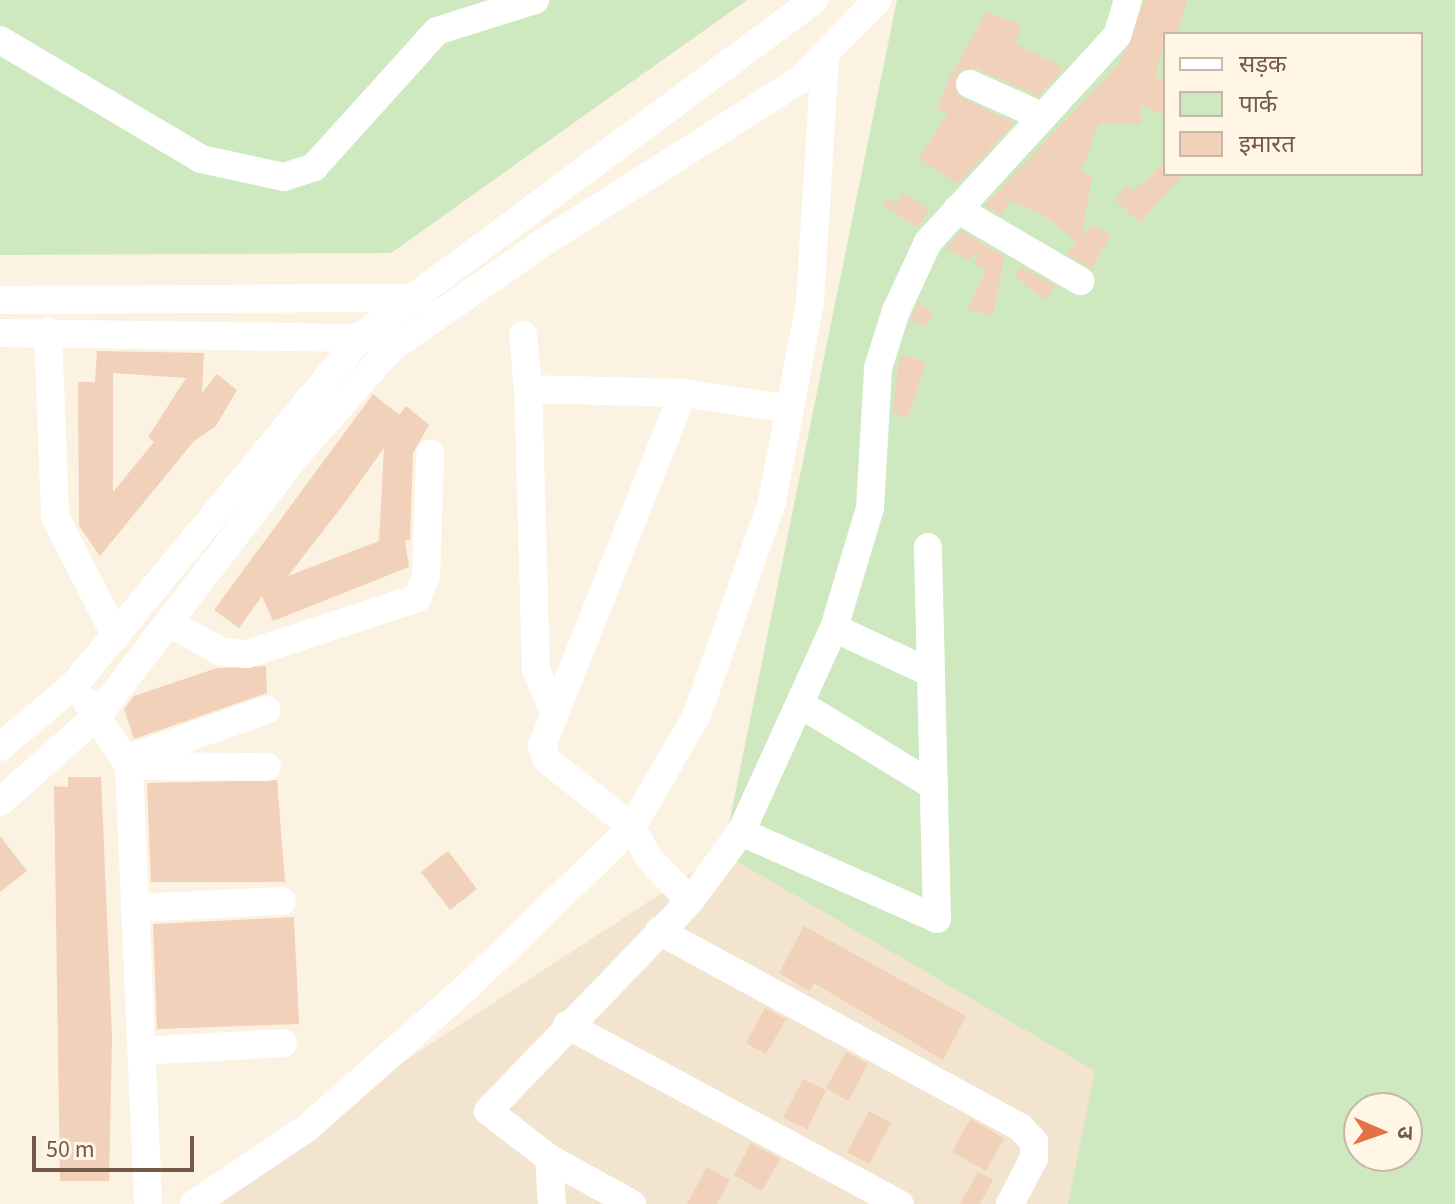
<!DOCTYPE html>
<html>
<head>
<meta charset="utf-8">
<style>
	body { margin:0 }
	#map { position:relative; width:1455px; height:1204px; overflow:hidden; background:#fcf2e1; font-family:"Source Sans 3","Noto Sans Devanagari",sans-serif }
	div>[style] { position:absolute }
	.residential>* { inset:0; background:#f3e4cf }
	.green>* { inset:0; background:#cee8c0 }
	.building>* { inset:0; background:#f1d1b9 }
	.minor>* { height:28px; margin:-14px; padding:0 14px; transform-origin:14px; border-radius:14px; background:#fff }
	span { translate:-50% -50%; white-space:nowrap; text-align:center; line-height:1.15; -webkit-text-stroke:6px #fff6e6; paint-order:stroke }
	.legend { position:absolute; left:1163px; top:32px; width:260px; height:144px; box-sizing:border-box; background:#fff6e6; border:2px solid #c7b7a7; margin:0; padding:10px 14px; list-style:none; font-size:24px; color:#725948 }
	.legend li { display:flex; align-items:center; gap:16px; height:40px }
	.legend b { width:40px; border:2px solid #c7b7a7 }
	.north { position:absolute; left:1343px; top:1092px; width:80px; height:80px; box-sizing:border-box; background:#fff6e6; border:2px solid #c7b7a7; border-radius:50%; rotate:92deg; font-size:22px; font-weight:700; line-height:32px; text-align:center; color:#725948 }
	.north::after { content:''; display:block; margin:auto; width:28px; height:36px; background:#e57146; clip-path:polygon(50% 0,100% 100%,50% 72%,0 100%) }
	.scale { position:absolute; left:32px; top:1136px; width:162px; height:36px; box-sizing:border-box; border:4px solid #725948; border-top:0; padding-left:10px; font-size:24px; line-height:28px; white-space:nowrap; color:#725948; -webkit-text-stroke:6px #fff6e6; paint-order:stroke }
</style>
</head>
<body>
<div id="map">
	<div class="residential">
		<i style="clip-path:polygon(882px 328px,1304px 1204px,185px 1204px,723px 853px)"></i>
	</div>
	<div class="green">
		<i style="clip-path:polygon(0 0,747px 0,391px 253px,0 255px)"></i>
		<i style="clip-path:polygon(evenodd,897px 0,1455px 0,1455px 1204px,1068px 1204px,1095px 1071px,723px 853px,897px 0,1165px 34px,1421px 34px,1421px 174px,1165px 174px,1165px 34px,897px 0,1359px 1108px,1407px 1108px,1407px 1156px,1359px 1156px,1359px 1108px)"></i>
	</div>
	<div class="building">
		<i style="clip-path:polygon(1145px 0,1187px 0,1177px 34px,1165px 34px,1156px 78px,1165px 81px,1165px 115px,1141px 106px,1141px 124px,1100px 123px,1094px 134px,1081px 173px,1092px 175px,1082px 236px,1092px 225px,1111px 235px,1092px 269px,1067px 254px,1077px 241px,1043px 215px,1011px 201px,1001px 215px,985px 205px,1119px 64px)"></i>
		<i style="clip-path:polygon(987px 12px,1022px 25px,1015px 44px,1064px 68px,1039px 96px,976px 68px,959px 71px,957px 95px,1014px 123px,958px 184px,919px 158px,948px 113px,937px 109px,947px 82px)"></i>
		<i style="clip-path:polygon(1165px 160px,1165px 174px,1183px 174px,1140px 223px,1115px 200px,1128px 186px,1133px 191px,1148px 179px)"></i>
		<i style="clip-path:polygon(904px 193px,929px 210px,918px 228px,883px 205px,886px 199px,897px 203px)"></i>
		<i style="clip-path:polygon(961px 231px,1004px 256px,993px 315px,967px 310px,986px 270px,975px 264px,978px 248px,969px 260px,945px 249px)"></i>
		<i style="clip-path:polygon(1022px 267px,1055px 286px,1045px 300px,1015px 277px)"></i>
		<i style="clip-path:polygon(918px 303px,934px 314px,925px 328px,911px 319px)"></i>
		<i style="clip-path:polygon(evenodd,97px 351px,204px 353px,202px 393px,217px 374px,237px 390px,216px 426px,194px 441px,100px 556px,79px 526px,78px 382px,95px 382px,97px 351px,113px 373px,186px 378px,148px 437px,154px 442px,113px 492px,113px 373px)"></i>
		<i style="clip-path:polygon(900px 354px,926px 362px,908px 418px,892px 413px)"></i>
		<i style="clip-path:polygon(evenodd,373px 394px,399px 415px,406px 406px,429px 425px,413px 453px,410px 540px,405px 540px,409px 567px,273px 621px,262px 596px,239px 628px,214px 610px,373px 394px,384px 448px,379px 541px,288px 576px,347px 500px,384px 448px)"></i>
		<i style="clip-path:polygon(266px 666px,267px 693px,134px 739px,124px 709px,134px 696px,217px 668px)"></i>
		<i style="clip-path:polygon(68px 777px,101px 777px,112px 1036px,109px 1181px,60px 1181px,54px 786px,68px 787px)"></i>
		<i style="clip-path:polygon(277px 780px,285px 882px,151px 882px,147px 783px)"></i>
		<i style="clip-path:polygon(0 836px,27px 871px,0 892px)"></i>
		<i style="clip-path:polygon(448px 851px,477px 889px,450px 910px,421px 872px)"></i>
		<i style="clip-path:polygon(294px 917px,299px 1024px,157px 1029px,153px 924px)"></i>
		<i style="clip-path:polygon(804px 926px,966px 1016px,943px 1060px,814px 983px,810px 991px,779px 973px)"></i>
		<i style="clip-path:polygon(765px 1008px,786px 1019px,766px 1054px,746px 1043px)"></i>
		<i style="clip-path:polygon(846px 1052px,868px 1064px,848px 1101px,826px 1088px)"></i>
		<i style="clip-path:polygon(803px 1079px,826px 1090px,807px 1129px,783px 1118px)"></i>
		<i style="clip-path:polygon(869px 1111px,891px 1123px,869px 1164px,847px 1152px)"></i>
		<i style="clip-path:polygon(970px 1119px,1004px 1138px,986px 1171px,952px 1152px)"></i>
		<i style="clip-path:polygon(751px 1143px,780px 1159px,762px 1191px,734px 1175px)"></i>
		<i style="clip-path:polygon(707px 1167px,730px 1180px,717px 1204px,687px 1204px)"></i>
		<i style="clip-path:polygon(978px 1172px,993px 1180px,980px 1204px,960px 1204px)"></i>
	</div>
	<div class="minor">
		<i style="left:0;top:40px;width:234px;rotate:30.6deg"></i>
		<i style="left:201px;top:159px;width:85px;rotate:12.2deg"></i>
		<i style="left:284px;top:177px;width:32px;rotate:-18deg"></i>
		<i style="left:314px;top:167px;width:183px;rotate:-47.9deg"></i>
		<i style="left:437px;top:31px;width:103px;rotate:-17.6deg"></i>
		<i style="left:970px;top:84px;width:76px;rotate:24.2deg"></i>
		<i style="left:957px;top:209px;width:143px;rotate:30.3deg"></i>
		<i style="left:0;top:300px;width:419px;rotate:-0.3deg"></i>
		<i style="left:48px;top:331px;width:186px;rotate:87.8deg"></i>
		<i style="left:55px;top:517px;width:134px;rotate:62.9deg"></i>
		<i style="left:0;top:333px;width:375px;rotate:0.8deg"></i>
		<i style="left:523px;top:335px;width:54px;rotate:84.7deg"></i>
		<i style="left:168px;top:622px;width:62px;rotate:29.1deg"></i>
		<i style="left:222px;top:652px;width:25px;rotate:5deg"></i>
		<i style="left:247px;top:654px;width:179px;rotate:-18.2deg"></i>
		<i style="left:417px;top:598px;width:23px;rotate:-67deg"></i>
		<i style="left:426px;top:577px;width:123px;rotate:-88.1deg"></i>
		<i style="left:834px;top:628px;width:107px;rotate:24.9deg"></i>
		<i style="left:87px;top:702px;width:77px;rotate:56.7deg"></i>
		<i style="left:129px;top:766px;width:438px;rotate:87.5deg"></i>
		<i style="left:800px;top:704px;width:157px;rotate:31.5deg"></i>
		<i style="left:555px;top:714px;width:48px;rotate:-113.4deg"></i>
		<i style="left:536px;top:670px;width:281px;rotate:-91.6deg"></i>
		<i style="left:528px;top:389px;width:155px;rotate:1.5deg"></i>
		<i style="left:0;top:747px;width:98px;rotate:-40deg"></i>
		<i style="left:75px;top:684px;width:452px;rotate:-50.5deg"></i>
		<i style="left:363px;top:335px;width:562px;rotate:-36.6deg"></i>
		<i style="left:125px;top:760px;width:150px;rotate:-19.5deg"></i>
		<i style="left:129px;top:766px;width:138px;rotate:0.4deg"></i>
		<i style="left:0;top:802px;width:130px;rotate:-41.6deg"></i>
		<i style="left:97px;top:716px;width:326px;rotate:-52.6deg"></i>
		<i style="left:295px;top:457px;width:145px;rotate:-48.6deg"></i>
		<i style="left:391px;top:348px;width:183px;rotate:-34.7deg"></i>
		<i style="left:541px;top:244px;width:306px;rotate:-32.4deg"></i>
		<i style="left:799px;top:80px;width:112px;rotate:-45.4deg"></i>
		<i style="left:741px;top:832px;width:214px;rotate:23.9deg"></i>
		<i style="left:937px;top:919px;width:372px;rotate:-91.4deg"></i>
		<i style="left:690px;top:901px;width:61px;rotate:-133.7deg"></i>
		<i style="left:648px;top:857px;width:34px;rotate:-118deg"></i>
		<i style="left:632px;top:827px;width:108px;rotate:-141.8deg"></i>
		<i style="left:547px;top:760px;width:15px;rotate:-110deg"></i>
		<i style="left:542px;top:746px;width:380px;rotate:-68.2deg"></i>
		<i style="left:683px;top:393px;width:108px;rotate:8.5deg"></i>
		<i style="left:138px;top:908px;width:144px;rotate:-2.8deg"></i>
		<i style="left:659px;top:931px;width:411px;rotate:28.5deg"></i>
		<i style="left:1020px;top:1127px;width:21px;rotate:47deg"></i>
		<i style="left:1034px;top:1142px;width:16px;rotate:90deg"></i>
		<i style="left:1034px;top:1158px;width:52px;rotate:117.6deg"></i>
		<i style="left:567px;top:1025px;width:378px;rotate:28.3deg"></i>
		<i style="left:142px;top:1051px;width:141px;rotate:-3.2deg"></i>
		<i style="left:549px;top:1158px;width:46px;rotate:86.3deg"></i>
		<i style="left:194px;top:1204px;width:136px;rotate:-33.9deg"></i>
		<i style="left:307px;top:1128px;width:212px;rotate:-41.4deg"></i>
		<i style="left:466px;top:988px;width:231px;rotate:-44.1deg"></i>
		<i style="left:632px;top:827px;width:129px;rotate:-59.9deg"></i>
		<i style="left:697px;top:715px;width:226px;rotate:-70.6deg"></i>
		<i style="left:772px;top:502px;width:204px;rotate:-79.2deg"></i>
		<i style="left:810px;top:302px;width:242px;rotate:-86.5deg"></i>
		<i style="left:632px;top:1204px;width:95px;rotate:-151deg"></i>
		<i style="left:549px;top:1158px;width:77px;rotate:-142.4deg"></i>
		<i style="left:488px;top:1111px;width:291px;rotate:-46.1deg"></i>
		<i style="left:690px;top:901px;width:86px;rotate:-53.5deg"></i>
		<i style="left:741px;top:832px;width:224px;rotate:-65.5deg"></i>
		<i style="left:834px;top:628px;width:125px;rotate:-73.3deg"></i>
		<i style="left:870px;top:508px;width:140px;rotate:-86.7deg"></i>
		<i style="left:878px;top:368px;width:60px;rotate:-72.5deg"></i>
		<i style="left:896px;top:311px;width:76px;rotate:-65.1deg"></i>
		<i style="left:928px;top:242px;width:280px;rotate:-47.5deg"></i>
		<i style="left:1117px;top:36px;width:38px;rotate:-73deg"></i>
	</div>
	<ul class="legend">
	<li><b style="height:10px;background:#fff"></b>सड़क</li>
	<li><b style="height:22px;background:#cee8c0"></b>पार्क</li>
	<li><b style="height:22px;background:#f1d1b9"></b>इमारत</li>
	</ul>
	<div class="north">उ</div>
	<div class="scale">50 m</div>
</div>
</body>
</html>
